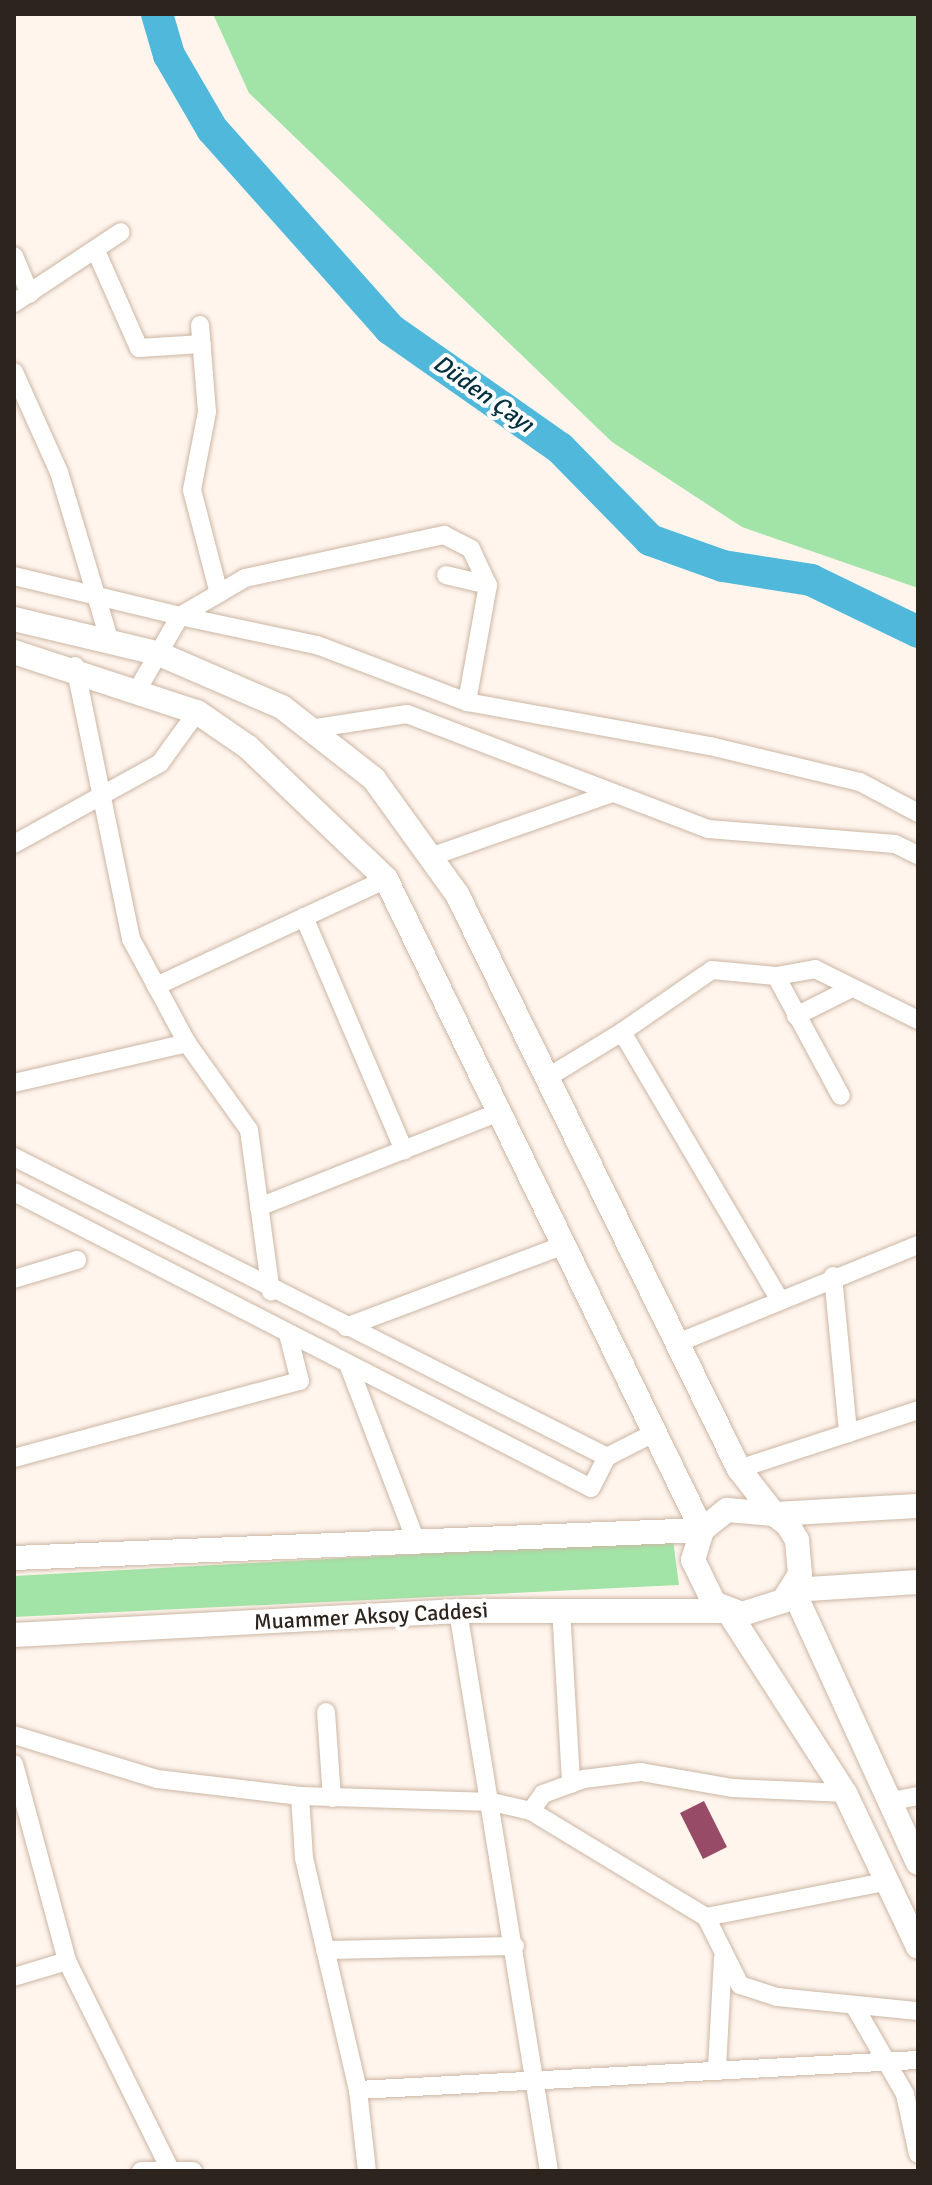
<!DOCTYPE html>
<html>
<head>
<meta charset="utf-8">
<style>
	body { margin:0 }
	#map { position:relative; width:932px; height:2185px; overflow:hidden; background:#fff5ed; font-family:Signika,sans-serif }
	div>[style] { position:absolute }
	.green>* { inset:0; background:#a2e4a7 }
	.river>* { height:32px; margin:-16px; padding:0 16px; transform-origin:16px; border-radius:16px; background:#50b8da }
	.building>* { inset:0; background:#974b67 }
	.roads { filter:drop-shadow(0 0 2px #ccb6a4) drop-shadow(0 0 2px #ccb6a4) }
	.minor>* { height:18px; margin:-9px; padding:0 9px; transform-origin:9px; border-radius:9px; background:#fff }
	.major>* { height:24px; margin:-12px; padding:0 12px; transform-origin:12px; border-radius:12px; background:#fff }
	span { translate:-50% -50%; white-space:nowrap; text-align:center; line-height:1.15; -webkit-text-stroke:8px #fff; paint-order:stroke }
	.street-label { font-size:22px; color:#2d251d }
	.water-label { font-size:24px; color:#00303f; font-style:italic }
	.frame { position:absolute; inset:0; border:16px solid #2d251d; pointer-events:none }
</style>
</head>
<body>
<div id="map">
	<div class="green">
		<i style="clip-path:polygon(213px 14px,918px 14px,918px 588px,742px 527px,612px 442px,249px 93px)"></i>
		<i style="clip-path:polygon(673px 1540px,679px 1585px,14px 1617px,14px 1576px)"></i>
	</div>
	<div class="river">
		<i style="left:157px;top:14px;width:43px;rotate:73.7deg"></i>
		<i style="left:169px;top:55px;width:86px;rotate:59.8deg"></i>
		<i style="left:212px;top:129px;width:268px;rotate:48.3deg"></i>
		<i style="left:390px;top:329px;width:208px;rotate:35deg"></i>
		<i style="left:560px;top:448px;width:129px;rotate:45.6deg"></i>
		<i style="left:650px;top:540px;width:77px;rotate:19.6deg"></i>
		<i style="left:723px;top:566px;width:89px;rotate:9deg"></i>
		<i style="left:811px;top:580px;width:119px;rotate:25.9deg"></i>
	</div>
	<div class="building">
		<i style="clip-path:polygon(704px 1801px,727px 1847px,703px 1859px,680px 1813px)"></i>
	</div>
	<div class="roads">
		<div class="minor">
			<i style="left:96px;top:251px;width:106px;rotate:66.1deg"></i>
			<i style="left:139px;top:348px;width:63px;rotate:-3.6deg"></i>
			<i style="left:14px;top:256px;width:41px;rotate:67.2deg"></i>
			<i style="left:14px;top:303px;width:128px;rotate:-33.6deg"></i>
			<i style="left:200px;top:325px;width:87px;rotate:85.4deg"></i>
			<i style="left:207px;top:412px;width:79px;rotate:100.9deg"></i>
			<i style="left:192px;top:490px;width:107px;rotate:75.4deg"></i>
			<i style="left:14px;top:372px;width:110px;rotate:65.8deg"></i>
			<i style="left:59px;top:472px;width:177px;rotate:73.3deg"></i>
			<i style="left:446px;top:575px;width:43px;rotate:13.4deg"></i>
			<i style="left:14px;top:576px;width:171px;rotate:13.5deg"></i>
			<i style="left:180px;top:616px;width:75px;rotate:-30.3deg"></i>
			<i style="left:245px;top:578px;width:204px;rotate:-12.2deg"></i>
			<i style="left:444px;top:535px;width:30px;rotate:27deg"></i>
			<i style="left:471px;top:549px;width:40px;rotate:65deg"></i>
			<i style="left:488px;top:585px;width:119px;rotate:100.2deg"></i>
			<i style="left:75px;top:666px;width:279px;rotate:78.4deg"></i>
			<i style="left:131px;top:939px;width:118px;rotate:61.7deg"></i>
			<i style="left:187px;top:1043px;width:107px;rotate:54.5deg"></i>
			<i style="left:249px;top:1130px;width:163px;rotate:82.3deg"></i>
			<i style="left:139px;top:687px;width:82px;rotate:-60deg"></i>
			<i style="left:180px;top:616px;width:140px;rotate:12deg"></i>
			<i style="left:317px;top:645px;width:160px;rotate:20.8deg"></i>
			<i style="left:467px;top:702px;width:247px;rotate:10.3deg"></i>
			<i style="left:710px;top:746px;width:154px;rotate:13.5deg"></i>
			<i style="left:860px;top:782px;width:66px;rotate:28.1deg"></i>
			<i style="left:310px;top:729px;width:98px;rotate:-8.8deg"></i>
			<i style="left:407px;top:714px;width:322px;rotate:20.9deg"></i>
			<i style="left:708px;top:829px;width:188px;rotate:4.6deg"></i>
			<i style="left:895px;top:844px;width:25px;rotate:26deg"></i>
			<i style="left:14px;top:844px;width:167px;rotate:-29deg"></i>
			<i style="left:160px;top:763px;width:63px;rotate:-54deg"></i>
			<i style="left:430px;top:857px;width:194px;rotate:-19.3deg"></i>
			<i style="left:304px;top:917px;width:254px;rotate:66.8deg"></i>
			<i style="left:776px;top:976px;width:40px;rotate:-10deg"></i>
			<i style="left:815px;top:969px;width:115px;rotate:26.3deg"></i>
			<i style="left:156px;top:986px;width:254px;rotate:-24.9deg"></i>
			<i style="left:796px;top:1016px;width:58px;rotate:-26.6deg"></i>
			<i style="left:622px;top:1032px;width:109px;rotate:-34.6deg"></i>
			<i style="left:712px;top:970px;width:64px;rotate:5.4deg"></i>
			<i style="left:776px;top:976px;width:136px;rotate:61.6deg"></i>
			<i style="left:545px;top:1079px;width:90px;rotate:-31.4deg"></i>
			<i style="left:622px;top:1032px;width:310px;rotate:59.5deg"></i>
			<i style="left:14px;top:1083px;width:178px;rotate:-13deg"></i>
			<i style="left:14px;top:1157px;width:665px;rotate:26.83deg"></i>
			<i style="left:14px;top:1192px;width:648px;rotate:27.16deg"></i>
			<i style="left:591px;top:1488px;width:35px;rotate:-63deg"></i>
			<i style="left:607px;top:1457px;width:53px;rotate:-27.1deg"></i>
			<i style="left:259px;top:1207px;width:256px;rotate:-21.6deg"></i>
			<i style="left:833px;top:1276px;width:158px;rotate:84.5deg"></i>
			<i style="left:14px;top:1279px;width:66px;rotate:-16.8deg"></i>
			<i style="left:346px;top:1327px;width:231px;rotate:-20.6deg"></i>
			<i style="left:680px;top:1342px;width:257px;rotate:-22.2deg"></i>
			<i style="left:348px;top:1364px;width:190px;rotate:69deg"></i>
			<i style="left:14px;top:1458px;width:296px;rotate:-15.1deg"></i>
			<i style="left:300px;top:1381px;width:49px;rotate:-104.3deg"></i>
			<i style="left:739px;top:1469px;width:188px;rotate:-18.2deg"></i>
			<i style="left:561px;top:1608px;width:176px;rotate:86.7deg"></i>
			<i style="left:458px;top:1611px;width:567px;rotate:80.77deg"></i>
			<i style="left:326px;top:1712px;width:86px;rotate:86deg"></i>
			<i style="left:14px;top:1735px;width:150px;rotate:17.1deg"></i>
			<i style="left:157px;top:1779px;width:144px;rotate:6.8deg"></i>
			<i style="left:300px;top:1796px;width:192px;rotate:1.8deg"></i>
			<i style="left:492px;top:1802px;width:40px;rotate:13deg"></i>
			<i style="left:531px;top:1811px;width:205px;rotate:31.2deg"></i>
			<i style="left:706px;top:1917px;width:76px;rotate:63.4deg"></i>
			<i style="left:740px;top:1985px;width:39px;rotate:18deg"></i>
			<i style="left:777px;top:1997px;width:142px;rotate:5.7deg"></i>
			<i style="left:14px;top:1764px;width:204px;rotate:74.9deg"></i>
			<i style="left:67px;top:1961px;width:234px;rotate:63.7deg"></i>
			<i style="left:300px;top:1796px;width:62px;rotate:86.3deg"></i>
			<i style="left:304px;top:1858px;width:238px;rotate:76.9deg"></i>
			<i style="left:358px;top:2090px;width:81px;rotate:83.7deg"></i>
			<i style="left:887px;top:1802px;width:32px;rotate:-11deg"></i>
			<i style="left:531px;top:1811px;width:21px;rotate:-55deg"></i>
			<i style="left:543px;top:1794px;width:44px;rotate:-20.1deg"></i>
			<i style="left:584px;top:1779px;width:57px;rotate:-7deg"></i>
			<i style="left:641px;top:1772px;width:92px;rotate:10deg"></i>
			<i style="left:732px;top:1788px;width:113px;rotate:2.5deg"></i>
			<i style="left:706px;top:1917px;width:187px;rotate:-11.1deg"></i>
			<i style="left:325px;top:1950px;width:190px;rotate:-1.2deg"></i>
			<i style="left:14px;top:1977px;width:55px;rotate:-16.8deg"></i>
			<i style="left:855px;top:2007px;width:100px;rotate:60.1deg"></i>
			<i style="left:905px;top:2094px;width:61px;rotate:77.8deg"></i>
			<i style="left:717px;top:2068px;width:110px;rotate:-86.9deg"></i>
			<i style="left:358px;top:2090px;width:561px;rotate:-3.07deg"></i>
			<i style="left:141px;top:2171px;width:52px"></i>
		</div>
		<div class="major">
			<i style="left:14px;top:619px;width:147px;rotate:13.4deg"></i>
			<i style="left:157px;top:653px;width:136px;rotate:23.4deg"></i>
			<i style="left:282px;top:707px;width:117px;rotate:38deg"></i>
			<i style="left:374px;top:779px;width:142px;rotate:54.2deg"></i>
			<i style="left:457px;top:894px;width:640px;rotate:63.88deg"></i>
			<i style="left:739px;top:1469px;width:57px;rotate:52.1deg"></i>
			<i style="left:774px;top:1514px;width:18px;rotate:38deg"></i>
			<i style="left:788px;top:1525px;width:17px;rotate:59deg"></i>
			<i style="left:797px;top:1540px;width:34px;rotate:85deg"></i>
			<i style="left:800px;top:1574px;width:32px;rotate:122deg"></i>
			<i style="left:783px;top:1601px;width:43px;rotate:162.4deg"></i>
			<i style="left:742px;top:1614px;width:30px;rotate:-159deg"></i>
			<i style="left:714px;top:1603px;width:48px;rotate:-116deg"></i>
			<i style="left:693px;top:1560px;width:31px;rotate:-73deg"></i>
			<i style="left:702px;top:1530px;width:32px;rotate:-39deg"></i>
			<i style="left:727px;top:1510px;width:47px;rotate:4.9deg"></i>
			<i style="left:774px;top:1514px;width:144px;rotate:-3.2deg"></i>
			<i style="left:14px;top:652px;width:193px;rotate:18.2deg"></i>
			<i style="left:197px;top:712px;width:62px;rotate:34.5deg"></i>
			<i style="left:248px;top:747px;width:191px;rotate:43.7deg"></i>
			<i style="left:386px;top:879px;width:724px;rotate:64.11deg"></i>
			<i style="left:14px;top:1558px;width:689px;rotate:-2.33deg"></i>
			<i style="left:793px;top:1590px;width:300px;rotate:65.4deg"></i>
			<i style="left:793px;top:1590px;width:125px;rotate:-3.7deg"></i>
			<i style="left:728px;top:1611px;width:216px;rotate:57.3deg"></i>
			<i style="left:845px;top:1793px;width:170px;rotate:64.6deg"></i>
			<i style="left:14px;top:1635px;width:445px;rotate:-3.1deg"></i>
			<i style="left:458px;top:1611px;width:270px"></i>
		</div>
	</div>
	<div class="street-label">
		<span style="left:371px;top:1616px;rotate:-3deg">Muammer Aksoy Caddesi</span>
	</div>
	<div class="water-label">
		<span style="left:483px;top:394px;rotate:35deg">Düden Çayı</span>
	</div>
	<div class="frame"></div>
</div>
</body>
</html>
